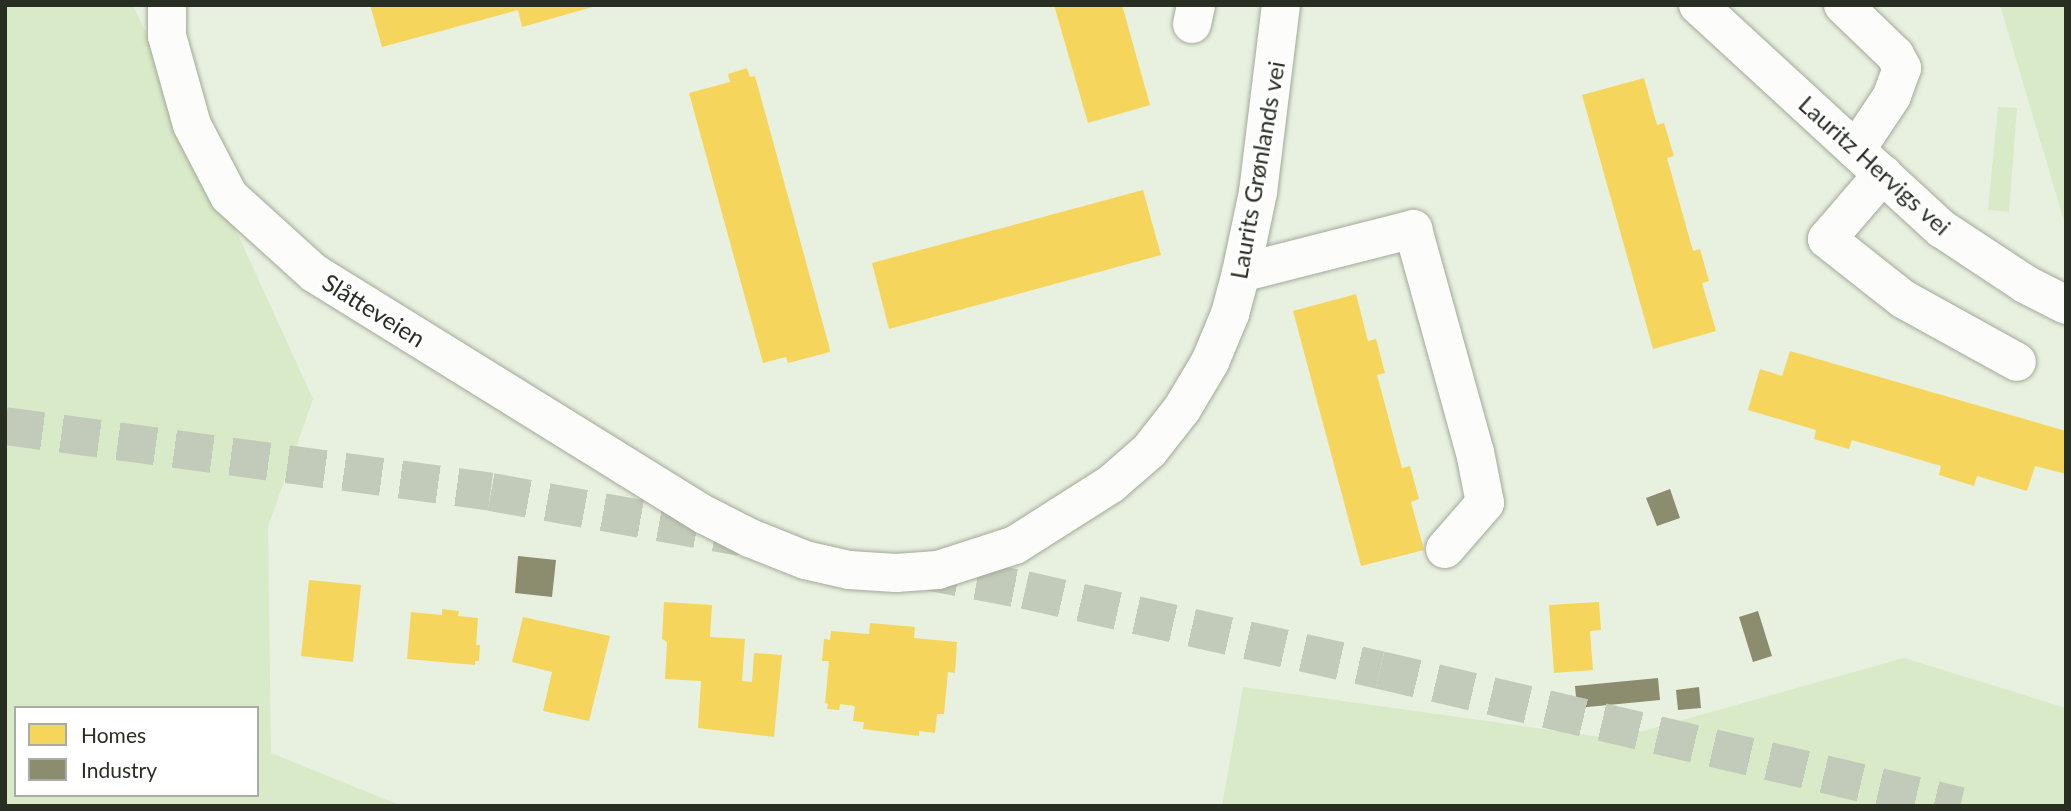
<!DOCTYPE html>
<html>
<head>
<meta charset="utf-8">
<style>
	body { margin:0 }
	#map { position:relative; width:2071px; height:811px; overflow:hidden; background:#e8f1df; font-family:Lato,sans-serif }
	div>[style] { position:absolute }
	.green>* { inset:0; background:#d8eac7 }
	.homes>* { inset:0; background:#f6d55c }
	.industry>* { inset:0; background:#8c8c6e }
	.highway-tunnel>* { height:38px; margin-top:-19px; transform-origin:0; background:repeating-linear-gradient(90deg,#c2cab9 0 38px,transparent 0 57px) }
	.roads { filter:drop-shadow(0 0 2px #a2a99b) drop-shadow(0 0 2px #a2a99b) }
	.minor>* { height:38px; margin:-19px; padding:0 19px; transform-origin:19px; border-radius:19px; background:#fcfdfa }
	span { translate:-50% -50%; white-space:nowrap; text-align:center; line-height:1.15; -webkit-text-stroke:7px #fff; paint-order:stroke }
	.street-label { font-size:24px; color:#282e22 }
	.frame { position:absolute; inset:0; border:7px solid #282e22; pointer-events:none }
	.legend { position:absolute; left:14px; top:706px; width:245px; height:91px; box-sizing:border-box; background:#fff; border:2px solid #a9aba7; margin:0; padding:9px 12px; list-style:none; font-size:21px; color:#282e22 }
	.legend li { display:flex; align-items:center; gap:14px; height:35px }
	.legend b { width:35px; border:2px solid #a9aba7 }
</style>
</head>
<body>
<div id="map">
	<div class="green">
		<i style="clip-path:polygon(evenodd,5px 5px,133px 5px,313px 399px,268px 527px,271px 753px,402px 806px,5px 806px,5px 5px,16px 708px,257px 708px,257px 795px,16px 795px,16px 708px)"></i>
		<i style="clip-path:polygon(2000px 5px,2066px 5px,2066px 228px)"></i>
		<i style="clip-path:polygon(1998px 107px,2017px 108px,2009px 212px,1988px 210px)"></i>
		<i style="clip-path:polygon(1904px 658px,2066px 708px,2066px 806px,1222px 806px,1243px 687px,1615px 739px)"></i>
	</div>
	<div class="homes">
		<i style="clip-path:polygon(370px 5px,596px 5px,596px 6px,522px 27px,518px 10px,382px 47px)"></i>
		<i style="clip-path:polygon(1054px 5px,1122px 5px,1150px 105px,1088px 123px)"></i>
		<i style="clip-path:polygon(747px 68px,750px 77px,755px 76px,829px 346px,830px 352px,788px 363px,786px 357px,763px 363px,689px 93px,730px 82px,728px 74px)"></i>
		<i style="clip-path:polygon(1644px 78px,1657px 125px,1664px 123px,1674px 156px,1667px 158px,1693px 251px,1700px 249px,1709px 281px,1702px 283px,1716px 331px,1653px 349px,1582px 95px)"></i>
		<i style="clip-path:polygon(1143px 190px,1161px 255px,889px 329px,872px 263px)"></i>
		<i style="clip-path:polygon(1356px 294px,1368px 341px,1376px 339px,1385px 373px,1377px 375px,1402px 468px,1410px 466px,1419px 499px,1411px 502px,1424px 550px,1361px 566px,1293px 311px)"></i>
		<i style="clip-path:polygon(1790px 351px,2066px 431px,2066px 474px,2035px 466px,2027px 491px,1977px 476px,1974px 486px,1939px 475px,1941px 466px,1852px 440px,1849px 449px,1814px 439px,1816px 430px,1748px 410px,1760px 369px,1782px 376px)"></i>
		<i style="clip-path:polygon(309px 580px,361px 585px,353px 662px,301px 656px)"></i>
		<i style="clip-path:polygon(664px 602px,712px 605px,710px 637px,745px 639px,742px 681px,752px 682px,754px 653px,782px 655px,774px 737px,698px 728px,701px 681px,665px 679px,667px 642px,662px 639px)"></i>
		<i style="clip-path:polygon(1599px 602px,1601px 630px,1590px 631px,1593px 670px,1554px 673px,1549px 605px)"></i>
		<i style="clip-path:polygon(442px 609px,459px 611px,458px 616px,478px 618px,476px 645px,480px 645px,479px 661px,475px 661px,475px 665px,407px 659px,411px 612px,442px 615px)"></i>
		<i style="clip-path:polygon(523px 617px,610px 636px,589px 721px,543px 711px,552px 672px,512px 662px)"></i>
		<i style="clip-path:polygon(870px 623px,915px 627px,914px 638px,957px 642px,955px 673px,948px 672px,944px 714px,937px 714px,935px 733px,919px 731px,919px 736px,863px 729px,864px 722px,853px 721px,855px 706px,840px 704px,839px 710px,827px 709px,828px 704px,825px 703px,829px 661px,822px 661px,824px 639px,830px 640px,831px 631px,869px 634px)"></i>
	</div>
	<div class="industry">
		<i style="clip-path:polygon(1670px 489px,1680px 518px,1657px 526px,1646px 498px)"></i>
		<i style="clip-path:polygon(518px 556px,556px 560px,552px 597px,515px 593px)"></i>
		<i style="clip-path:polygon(1758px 611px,1772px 656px,1753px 662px,1739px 617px)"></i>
		<i style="clip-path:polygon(1658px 678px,1660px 700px,1577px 708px,1575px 686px)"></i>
		<i style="clip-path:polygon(1699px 687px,1701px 708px,1678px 710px,1676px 690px)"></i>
	</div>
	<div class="highway-tunnel">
		<i style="left:5px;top:426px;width:490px;rotate:7.7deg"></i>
		<i style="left:491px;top:492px;width:254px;rotate:10.2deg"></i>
		<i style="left:921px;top:570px;width:106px;rotate:10.9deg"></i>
		<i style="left:1025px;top:590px;width:364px;rotate:12.7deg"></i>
		<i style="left:1380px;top:670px;width:596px;rotate:13.2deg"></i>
	</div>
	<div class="roads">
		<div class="minor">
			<i style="left:167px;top:5px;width:31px;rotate:90deg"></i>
			<i style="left:167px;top:36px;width:92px;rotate:74.3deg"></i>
			<i style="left:192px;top:125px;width:80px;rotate:62.5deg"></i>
			<i style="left:229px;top:196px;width:115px;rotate:42.2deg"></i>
			<i style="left:314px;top:273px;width:460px;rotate:31.8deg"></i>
			<i style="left:705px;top:515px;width:51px;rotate:27.1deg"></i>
			<i style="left:750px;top:538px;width:59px;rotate:21.8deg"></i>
			<i style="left:805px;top:560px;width:45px;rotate:12.8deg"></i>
			<i style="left:849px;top:570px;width:47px;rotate:3.7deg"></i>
			<i style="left:896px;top:573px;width:42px;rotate:-4.1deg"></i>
			<i style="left:938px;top:570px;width:81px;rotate:-18deg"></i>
			<i style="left:1015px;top:545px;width:114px;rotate:-32.4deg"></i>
			<i style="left:1111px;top:484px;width:50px;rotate:-41deg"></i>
			<i style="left:1149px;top:451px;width:53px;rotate:-51.8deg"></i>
			<i style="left:1182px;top:409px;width:55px;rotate:-59.2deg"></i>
			<i style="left:1210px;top:362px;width:52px;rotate:-67.4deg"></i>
			<i style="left:1230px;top:314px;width:42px;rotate:-75deg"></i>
			<i style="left:1241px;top:273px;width:83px;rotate:-78.1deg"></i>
			<i style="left:1258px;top:192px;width:188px;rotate:-83deg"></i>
			<i style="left:1698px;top:5px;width:331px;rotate:42.6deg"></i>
			<i style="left:1942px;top:229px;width:100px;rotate:33.5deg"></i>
			<i style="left:2025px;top:284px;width:46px;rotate:27.1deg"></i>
			<i style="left:1843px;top:5px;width:72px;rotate:43.9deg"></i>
			<i style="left:1895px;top:55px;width:15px;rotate:62deg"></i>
			<i style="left:1902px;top:68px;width:30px;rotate:110deg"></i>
			<i style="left:1892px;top:96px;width:65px;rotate:123.7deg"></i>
			<i style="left:1192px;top:24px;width:19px;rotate:-78deg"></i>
			<i style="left:1883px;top:174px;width:86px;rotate:130.7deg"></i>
			<i style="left:1827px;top:239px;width:97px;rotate:38.3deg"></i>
			<i style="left:1903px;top:299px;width:130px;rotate:28.9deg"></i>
			<i style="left:1241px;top:273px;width:178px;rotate:-14.3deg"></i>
			<i style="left:1413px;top:229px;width:231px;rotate:74.5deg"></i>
			<i style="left:1475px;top:452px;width:52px;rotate:78.9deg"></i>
			<i style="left:1485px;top:503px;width:61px;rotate:131deg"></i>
		</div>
	</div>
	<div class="street-label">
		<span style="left:1875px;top:165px;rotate:42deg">Lauritz Hervigs vei</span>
		<span style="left:1257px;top:170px;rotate:-80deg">Laurits Grønlands vei</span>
		<span style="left:374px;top:310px;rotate:32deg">Slåtteveien</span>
	</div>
	<div class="frame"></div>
	<ul class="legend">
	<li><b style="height:19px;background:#f6d55c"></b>Homes</li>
	<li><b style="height:19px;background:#8c8c6e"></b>Industry</li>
	</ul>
</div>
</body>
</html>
